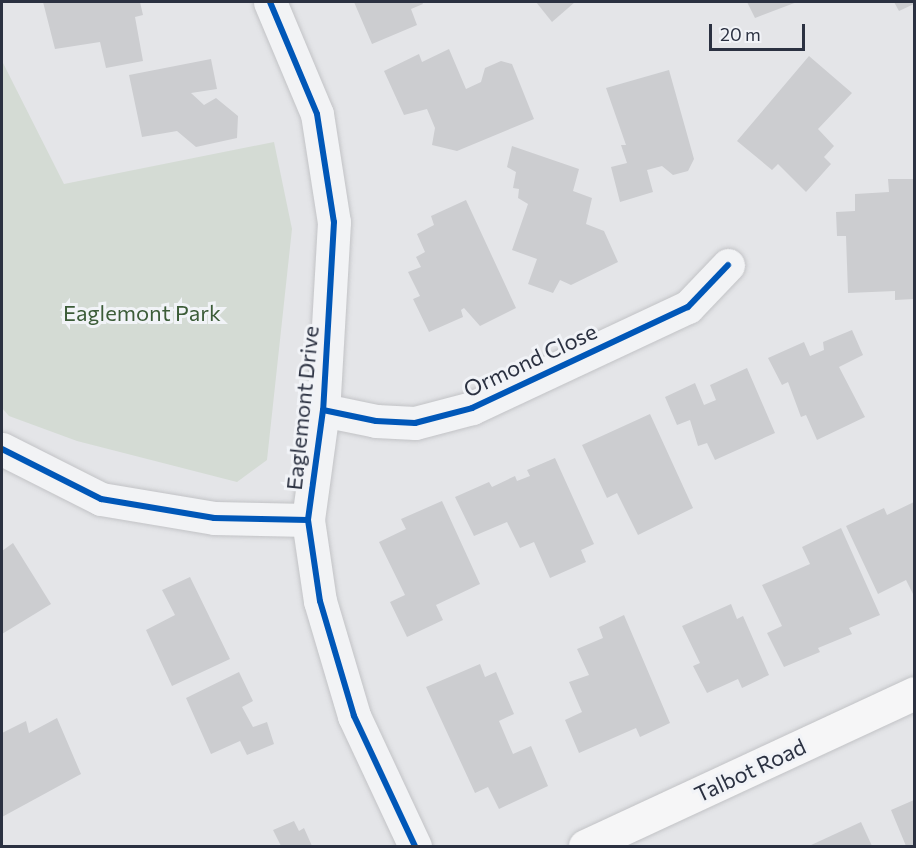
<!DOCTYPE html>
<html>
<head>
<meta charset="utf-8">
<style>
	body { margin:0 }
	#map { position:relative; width:916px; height:848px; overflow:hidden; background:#e4e5e8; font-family:Commissioner,sans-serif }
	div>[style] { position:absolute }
	.green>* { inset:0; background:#d4dbd4 }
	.building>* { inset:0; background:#cccdd0 }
	.roads { filter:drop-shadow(0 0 2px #c2c3c6) drop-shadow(0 0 2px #c2c3c6) }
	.minor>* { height:33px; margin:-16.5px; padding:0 16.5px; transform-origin:16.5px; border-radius:16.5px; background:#f2f3f5 }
	.secondary>* { height:33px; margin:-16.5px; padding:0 16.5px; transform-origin:16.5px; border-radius:16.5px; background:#f6f6f7 }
	.cycleway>* { height:6px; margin:-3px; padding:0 3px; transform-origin:3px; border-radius:3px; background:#0057b8 }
	span { translate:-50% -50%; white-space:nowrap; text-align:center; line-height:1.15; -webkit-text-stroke:6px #f1f3f7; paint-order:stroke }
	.park-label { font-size:22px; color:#3c5c38 }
	.street-label { font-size:22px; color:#2b3141 }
	.frame { position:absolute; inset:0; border:3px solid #2b3141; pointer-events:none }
	.scale { position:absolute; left:709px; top:24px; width:96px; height:27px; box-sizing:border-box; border:3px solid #2b3141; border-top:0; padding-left:8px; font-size:18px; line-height:21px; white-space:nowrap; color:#2b3141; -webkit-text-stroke:4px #f1f3f7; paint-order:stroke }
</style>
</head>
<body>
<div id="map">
	<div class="green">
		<i style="clip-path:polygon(2px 61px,64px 184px,274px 142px,292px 229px,267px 460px,237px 482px,77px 441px,9px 416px,2px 408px)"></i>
	</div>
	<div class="building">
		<i style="clip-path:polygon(43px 2px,140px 2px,143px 15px,135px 17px,143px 61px,106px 68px,100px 42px,55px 49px)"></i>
		<i style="clip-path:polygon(354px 2px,422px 2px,423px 4px,411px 9px,417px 25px,372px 44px)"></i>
		<i style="clip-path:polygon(536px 2px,575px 2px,552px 22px)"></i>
		<i style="clip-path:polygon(747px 2px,797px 2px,755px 18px)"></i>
		<i style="clip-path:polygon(894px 2px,914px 2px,914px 4px,899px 11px)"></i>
		<i style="clip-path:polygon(449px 49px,466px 89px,481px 82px,485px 68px,501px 61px,512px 64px,534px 119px,457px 151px,432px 145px,435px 128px,427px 109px,404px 115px,384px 71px,419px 54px,422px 62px)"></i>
		<i style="clip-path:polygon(809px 56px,852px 93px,818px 129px,834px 146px,824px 157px,831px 164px,806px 192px,778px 164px,772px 170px,737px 141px)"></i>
		<i style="clip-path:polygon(211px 59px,217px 89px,191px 93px,204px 105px,216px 98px,238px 116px,237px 138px,196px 147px,177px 131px,142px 137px,129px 75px)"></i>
		<i style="clip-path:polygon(669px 70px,694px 159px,688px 171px,673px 175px,662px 166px,647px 170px,653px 192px,620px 202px,611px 167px,627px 163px,621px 145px,626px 145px,606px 88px)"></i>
		<i style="clip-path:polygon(512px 146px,579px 169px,573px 191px,592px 198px,586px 224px,604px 231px,618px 262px,571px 285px,560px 280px,553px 293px,528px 284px,537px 259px,512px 250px,528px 204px,518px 198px,519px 189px,513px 188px,516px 172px,507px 167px)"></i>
		<i style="clip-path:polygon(888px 179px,914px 179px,914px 299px,895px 300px,895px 291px,848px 293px,846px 236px,837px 236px,836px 212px,855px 211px,855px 194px,889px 192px)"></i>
		<i style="clip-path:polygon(466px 200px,516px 308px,480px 326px,464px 308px,461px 310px,463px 317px,429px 332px,413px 299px,420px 296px,408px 272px,421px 267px,416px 257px,425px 252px,417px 234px,434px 225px,431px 216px)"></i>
		<i style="clip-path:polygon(852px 330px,863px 355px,839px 367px,865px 417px,817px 440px,806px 415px,801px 417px,788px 382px,782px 385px,768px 358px,804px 342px,810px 356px,824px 350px,823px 342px)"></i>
		<i style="clip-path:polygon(747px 368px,775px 433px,715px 460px,707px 443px,698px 446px,690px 420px,677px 425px,665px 397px,695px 383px,704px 405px,716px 400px,710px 385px)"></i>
		<i style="clip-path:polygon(650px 414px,693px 508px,638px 535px,617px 493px,607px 498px,582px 445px)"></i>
		<i style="clip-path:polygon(555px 458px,594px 544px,581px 550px,586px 562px,550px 578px,534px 542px,520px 548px,507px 522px,474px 536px,455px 497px,489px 482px,492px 487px,515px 476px,517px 481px,530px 476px,527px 470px)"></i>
		<i style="clip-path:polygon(442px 501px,480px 584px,436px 605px,443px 620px,407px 637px,390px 602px,405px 595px,379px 542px,406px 529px,401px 519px)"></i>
		<i style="clip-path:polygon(914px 502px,914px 596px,906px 580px,878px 594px,846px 526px,884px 508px,887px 515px)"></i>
		<i style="clip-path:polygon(841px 528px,880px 615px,849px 628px,852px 634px,818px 648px,820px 652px,784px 667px,767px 633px,782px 626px,762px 585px,810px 564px,802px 547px)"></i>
		<i style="clip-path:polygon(13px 543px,51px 604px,2px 634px,2px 551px)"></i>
		<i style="clip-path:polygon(190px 577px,230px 659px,172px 686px,146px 630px,175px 615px,162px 590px)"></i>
		<i style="clip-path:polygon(731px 604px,737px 619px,743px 616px,769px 675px,742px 688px,738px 679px,707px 693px,693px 666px,700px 663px,682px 626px)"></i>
		<i style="clip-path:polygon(624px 615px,670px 723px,640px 737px,636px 728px,579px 753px,565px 720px,582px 712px,569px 682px,589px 675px,577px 649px,603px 638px,599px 627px)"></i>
		<i style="clip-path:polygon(480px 664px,485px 677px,496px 672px,514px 714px,499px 721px,513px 754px,531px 746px,548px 786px,499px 809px,488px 787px,475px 793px,426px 687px)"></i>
		<i style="clip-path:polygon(239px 672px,253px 701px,242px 707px,253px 727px,267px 722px,274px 744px,247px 755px,240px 741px,211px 754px,186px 698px)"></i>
		<i style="clip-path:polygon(57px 718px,81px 774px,2px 817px,2px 733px,26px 721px,29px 733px)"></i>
		<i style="clip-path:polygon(914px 800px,914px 846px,906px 846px,891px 810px)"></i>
		<i style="clip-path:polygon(294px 821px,299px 831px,304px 828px,312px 846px,281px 846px,273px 830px)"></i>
		<i style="clip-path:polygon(861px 822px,872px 846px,809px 846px)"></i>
	</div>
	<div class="roads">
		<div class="minor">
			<i style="left:270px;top:2px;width:121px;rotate:67.2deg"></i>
			<i style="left:317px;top:114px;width:109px;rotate:81.1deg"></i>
			<i style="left:334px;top:222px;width:188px;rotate:93.3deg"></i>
			<i style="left:323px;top:410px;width:111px;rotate:97.8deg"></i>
			<i style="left:308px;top:520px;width:82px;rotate:81.6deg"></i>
			<i style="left:320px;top:601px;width:120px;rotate:73.5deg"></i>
			<i style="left:354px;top:716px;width:144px;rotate:64.9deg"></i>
			<i style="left:323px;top:410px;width:54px;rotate:11.7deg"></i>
			<i style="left:376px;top:421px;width:39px;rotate:3deg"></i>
			<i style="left:415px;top:423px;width:59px;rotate:-14.7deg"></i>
			<i style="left:472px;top:408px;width:238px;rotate:-25.1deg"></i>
			<i style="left:688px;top:307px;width:58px;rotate:-46.4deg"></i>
			<i style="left:2px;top:449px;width:111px;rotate:26.8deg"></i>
			<i style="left:101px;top:499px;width:115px;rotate:9.5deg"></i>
			<i style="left:214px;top:518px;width:94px;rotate:1.2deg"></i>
		</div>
		<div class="secondary">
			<i style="left:585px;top:846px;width:363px;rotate:-24.9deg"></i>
		</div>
	</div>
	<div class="cycleway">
		<i style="left:270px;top:2px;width:121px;rotate:67.2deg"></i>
		<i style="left:317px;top:114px;width:109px;rotate:81.1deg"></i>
		<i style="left:334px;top:222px;width:188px;rotate:93.3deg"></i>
		<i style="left:323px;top:410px;width:111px;rotate:97.8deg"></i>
		<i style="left:308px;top:520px;width:82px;rotate:81.6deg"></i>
		<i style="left:320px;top:601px;width:120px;rotate:73.5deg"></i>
		<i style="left:354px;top:716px;width:144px;rotate:64.9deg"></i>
		<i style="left:323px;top:410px;width:54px;rotate:11.7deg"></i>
		<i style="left:376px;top:421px;width:39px;rotate:3deg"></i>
		<i style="left:415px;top:423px;width:59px;rotate:-14.7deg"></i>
		<i style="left:472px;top:408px;width:238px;rotate:-25.1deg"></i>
		<i style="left:688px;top:307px;width:58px;rotate:-46.4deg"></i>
		<i style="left:2px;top:449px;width:111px;rotate:26.8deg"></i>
		<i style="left:101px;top:499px;width:115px;rotate:9.5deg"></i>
		<i style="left:214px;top:518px;width:94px;rotate:1.2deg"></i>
	</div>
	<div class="park-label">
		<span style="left:142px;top:313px">Eaglemont Park</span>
	</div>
	<div class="street-label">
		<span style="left:530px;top:360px;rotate:-25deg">Ormond Close</span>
		<span style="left:302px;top:408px;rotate:-84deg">Eaglemont Drive</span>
		<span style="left:750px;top:770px;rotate:-25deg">Talbot Road</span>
	</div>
	<div class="frame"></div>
	<div class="scale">20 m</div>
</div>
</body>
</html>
